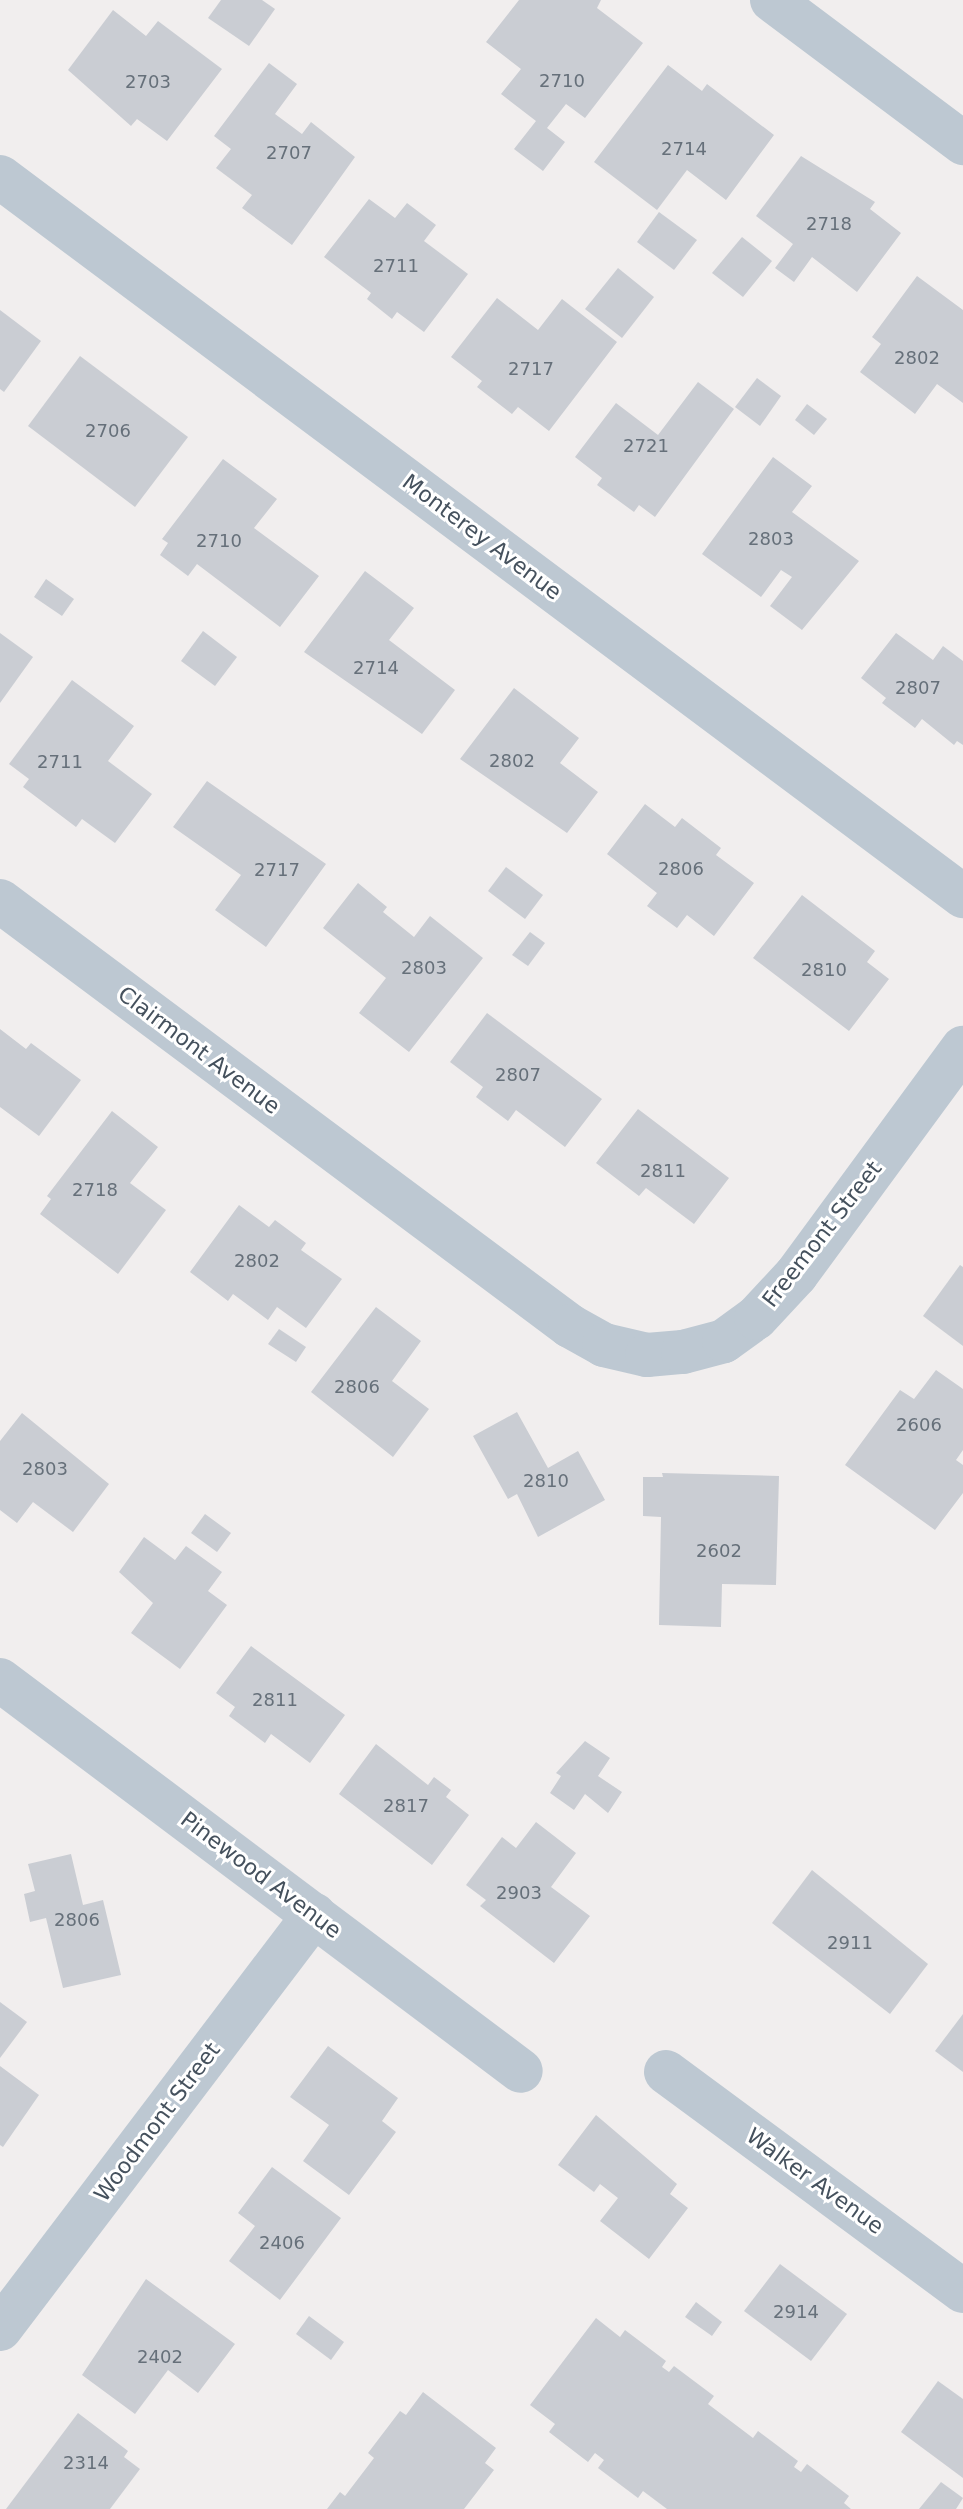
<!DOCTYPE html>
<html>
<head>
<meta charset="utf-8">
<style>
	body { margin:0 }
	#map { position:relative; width:963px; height:2509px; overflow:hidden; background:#f1eeee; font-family:"DejaVu Sans",sans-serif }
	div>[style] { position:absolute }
	.building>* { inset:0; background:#cacdd3 }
	.minor>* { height:44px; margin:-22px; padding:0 22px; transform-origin:22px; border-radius:22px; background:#bdc8d2 }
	span { translate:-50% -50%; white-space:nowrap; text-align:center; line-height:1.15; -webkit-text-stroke:6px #fff; paint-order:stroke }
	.number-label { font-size:18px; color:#66707a }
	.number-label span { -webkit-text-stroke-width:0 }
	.street-label { font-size:22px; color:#45515d }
</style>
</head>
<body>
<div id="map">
	<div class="building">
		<i style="clip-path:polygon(221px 0,262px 0,275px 9px,249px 46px,208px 18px)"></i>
		<i style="clip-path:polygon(519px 0,601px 0,597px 8px,643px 43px,585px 118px,566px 104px,547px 128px,565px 142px,543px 171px,514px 149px,536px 121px,501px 94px,521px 69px,486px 42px)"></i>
		<i style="clip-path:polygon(113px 10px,146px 36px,158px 21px,222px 69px,167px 141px,137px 119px,131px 126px,68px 70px)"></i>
		<i style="clip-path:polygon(269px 63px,297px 84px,275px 114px,302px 134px,311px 122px,355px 157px,292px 245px,242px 208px,252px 195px,216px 168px,231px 149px,214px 136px)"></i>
		<i style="clip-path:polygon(668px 65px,702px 91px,707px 84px,774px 135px,726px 200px,687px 170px,657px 210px,594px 162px)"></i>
		<i style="clip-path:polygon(801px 156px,875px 202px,870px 209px,901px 233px,857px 292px,812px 257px,794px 282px,775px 268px,793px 244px,756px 216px)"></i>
		<i style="clip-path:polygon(369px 199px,395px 218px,407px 203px,436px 225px,424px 241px,468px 274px,424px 332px,397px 312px,392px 319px,367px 299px,371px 293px,324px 257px)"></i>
		<i style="clip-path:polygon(659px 212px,697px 240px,674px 270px,637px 242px)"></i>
		<i style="clip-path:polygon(742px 237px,772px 261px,743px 297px,712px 273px)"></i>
		<i style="clip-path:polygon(618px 268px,654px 297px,622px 338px,585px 309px)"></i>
		<i style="clip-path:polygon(917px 276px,963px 310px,963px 403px,937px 384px,915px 414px,860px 372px,881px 344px,872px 337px)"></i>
		<i style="clip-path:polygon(497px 298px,538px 330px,562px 299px,617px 342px,549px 431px,518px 407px,512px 414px,477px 387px,482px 381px,451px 357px)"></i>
		<i style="clip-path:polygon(0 310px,41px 341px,4px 392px,0 389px)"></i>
		<i style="clip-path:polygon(80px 356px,188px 437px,135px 507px,28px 426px)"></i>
		<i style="clip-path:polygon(757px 378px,781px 396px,760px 426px,735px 407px)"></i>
		<i style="clip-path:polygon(698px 382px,734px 409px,655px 517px,639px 505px,634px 512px,597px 485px,602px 478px,575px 457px,616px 403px,658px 435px)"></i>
		<i style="clip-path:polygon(807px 404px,827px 419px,814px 435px,795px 420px)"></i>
		<i style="clip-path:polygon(773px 457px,812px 486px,792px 512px,859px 561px,802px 630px,770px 606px,792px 577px,781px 570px,761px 597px,702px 554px)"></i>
		<i style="clip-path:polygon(223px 459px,277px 499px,254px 528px,319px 576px,280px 627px,197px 564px,188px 576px,160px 555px,168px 543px,162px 539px)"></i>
		<i style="clip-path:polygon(365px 571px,414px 608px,389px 640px,455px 690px,422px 734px,304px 652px)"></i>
		<i style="clip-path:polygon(46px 579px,74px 599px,62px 616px,34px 597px)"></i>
		<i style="clip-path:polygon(203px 631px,237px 657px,215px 686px,181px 661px)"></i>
		<i style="clip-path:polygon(0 633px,33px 657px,0 703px)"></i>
		<i style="clip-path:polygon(896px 633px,933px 660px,943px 646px,963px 661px,963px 745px,957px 741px,954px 745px,922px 719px,915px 728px,882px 703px,886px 698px,861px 678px)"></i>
		<i style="clip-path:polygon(72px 680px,134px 726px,108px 761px,152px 794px,115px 843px,82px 819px,76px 827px,23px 787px,29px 779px,9px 764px)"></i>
		<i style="clip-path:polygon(514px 688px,579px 738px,560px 763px,598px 792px,567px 833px,460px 759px)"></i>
		<i style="clip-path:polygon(207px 781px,326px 864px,266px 947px,215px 910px,241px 875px,173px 827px)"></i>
		<i style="clip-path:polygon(645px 804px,675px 827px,682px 818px,721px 848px,716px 855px,754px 883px,714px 936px,687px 915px,677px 928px,647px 906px,657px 893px,607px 854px)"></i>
		<i style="clip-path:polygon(506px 867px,543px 895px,525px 919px,488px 891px)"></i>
		<i style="clip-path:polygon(358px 883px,387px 907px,383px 912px,414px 937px,430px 916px,483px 958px,409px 1052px,359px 1013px,386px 978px,323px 928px)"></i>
		<i style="clip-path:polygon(802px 895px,875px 951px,867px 962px,889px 979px,849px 1031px,753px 958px)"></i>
		<i style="clip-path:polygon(530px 932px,545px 943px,528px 966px,512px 955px)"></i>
		<i style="clip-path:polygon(487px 1013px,602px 1099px,565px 1147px,516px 1110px,508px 1121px,476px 1097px,483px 1087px,450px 1062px)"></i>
		<i style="clip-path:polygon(0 1029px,26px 1049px,31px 1043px,81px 1080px,39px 1136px,0 1107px)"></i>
		<i style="clip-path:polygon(638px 1109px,729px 1178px,694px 1224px,646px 1188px,639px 1196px,596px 1163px)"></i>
		<i style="clip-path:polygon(112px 1111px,158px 1147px,130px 1183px,166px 1210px,118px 1274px,40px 1214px,51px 1199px,47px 1196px)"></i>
		<i style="clip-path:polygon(239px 1205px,269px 1227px,275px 1220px,306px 1243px,301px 1250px,342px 1279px,306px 1328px,277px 1307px,268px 1320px,233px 1294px,228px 1301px,190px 1272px)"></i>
		<i style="clip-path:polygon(960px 1265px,963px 1267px,963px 1346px,923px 1316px)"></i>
		<i style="clip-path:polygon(376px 1307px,421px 1341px,392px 1381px,429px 1409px,393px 1457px,311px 1392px)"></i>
		<i style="clip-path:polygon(279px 1329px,306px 1347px,296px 1362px,268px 1344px)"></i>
		<i style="clip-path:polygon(936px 1370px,963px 1389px,963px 1450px,956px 1460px,963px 1465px,963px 1493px,935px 1530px,845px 1465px,900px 1390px,914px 1399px)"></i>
		<i style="clip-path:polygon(517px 1412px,548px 1468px,578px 1451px,605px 1500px,538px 1537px,517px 1494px,508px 1499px,473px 1436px)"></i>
		<i style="clip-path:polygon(22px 1413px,109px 1484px,73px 1532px,33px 1502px,17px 1523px,0 1510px,0 1441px)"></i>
		<i style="clip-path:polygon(662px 1473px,779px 1476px,776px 1585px,722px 1584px,721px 1627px,659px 1625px,661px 1517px,643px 1516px,643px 1477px,663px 1477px)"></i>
		<i style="clip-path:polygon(205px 1514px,231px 1533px,217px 1552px,191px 1533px)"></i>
		<i style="clip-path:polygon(144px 1537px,175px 1560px,186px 1546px,222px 1572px,208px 1591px,227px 1605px,180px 1669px,131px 1633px,153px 1603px,119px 1572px)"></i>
		<i style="clip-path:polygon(251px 1646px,345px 1715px,310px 1763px,271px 1734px,265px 1743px,229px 1716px,235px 1707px,216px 1693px)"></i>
		<i style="clip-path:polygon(585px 1741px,610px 1758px,598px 1776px,622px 1792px,608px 1813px,585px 1794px,574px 1810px,550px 1793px,561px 1776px,556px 1773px)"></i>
		<i style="clip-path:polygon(376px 1744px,428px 1785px,434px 1777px,451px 1790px,446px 1797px,469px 1815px,432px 1865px,339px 1794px)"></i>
		<i style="clip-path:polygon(536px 1822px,576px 1853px,551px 1887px,590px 1916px,554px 1963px,480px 1906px,486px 1900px,466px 1885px,502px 1837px,516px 1848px)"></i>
		<i style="clip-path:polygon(71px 1854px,83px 1905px,103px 1900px,121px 1975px,63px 1988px,46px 1918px,30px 1922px,24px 1894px,35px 1891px,28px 1864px)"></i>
		<i style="clip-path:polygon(812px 1870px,928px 1964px,890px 2014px,772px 1923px)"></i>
		<i style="clip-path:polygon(0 2002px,27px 2022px,0 2058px)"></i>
		<i style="clip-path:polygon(963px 2014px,963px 2072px,935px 2051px)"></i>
		<i style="clip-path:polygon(328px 2046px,398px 2098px,382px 2121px,396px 2132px,349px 2195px,303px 2161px,329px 2125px,290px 2097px)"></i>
		<i style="clip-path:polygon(0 2066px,39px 2095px,3px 2147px,0 2145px)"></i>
		<i style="clip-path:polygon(596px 2115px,677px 2184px,670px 2194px,688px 2208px,649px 2259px,600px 2221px,618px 2198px,600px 2184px,594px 2192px,558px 2165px)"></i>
		<i style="clip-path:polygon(272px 2167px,341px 2218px,280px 2300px,229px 2261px,255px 2226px,238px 2213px)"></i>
		<i style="clip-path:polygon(780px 2264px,847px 2314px,811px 2361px,744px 2311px)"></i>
		<i style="clip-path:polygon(146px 2279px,235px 2344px,198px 2393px,168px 2370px,135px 2414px,82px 2375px)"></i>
		<i style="clip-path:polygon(696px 2302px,722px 2322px,712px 2336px,685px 2317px)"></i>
		<i style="clip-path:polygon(309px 2316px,344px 2342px,331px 2360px,296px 2334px)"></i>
		<i style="clip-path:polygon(596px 2318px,620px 2337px,625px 2330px,666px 2361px,662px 2367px,669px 2372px,674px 2366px,714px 2396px,708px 2404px,753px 2438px,758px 2431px,798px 2461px,794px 2467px,801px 2472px,807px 2464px,849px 2496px,844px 2503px,851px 2509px,667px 2509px,643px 2491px,638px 2498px,598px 2468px,604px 2460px,595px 2453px,588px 2462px,549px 2432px,555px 2424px,530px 2405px)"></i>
		<i style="clip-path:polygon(938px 2381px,963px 2399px,963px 2478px,901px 2432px)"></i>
		<i style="clip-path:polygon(423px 2392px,496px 2448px,485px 2463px,494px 2470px,464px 2509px,327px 2509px,340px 2492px,345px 2496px,374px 2458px,368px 2453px,400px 2411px,406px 2415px)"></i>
		<i style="clip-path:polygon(78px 2413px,128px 2451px,124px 2457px,140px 2469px,110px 2509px,6px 2509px)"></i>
		<i style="clip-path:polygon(941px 2482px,963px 2498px,956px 2509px,919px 2509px)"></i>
	</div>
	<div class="minor">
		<i style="left:772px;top:0;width:239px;rotate:36.8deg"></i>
		<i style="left:0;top:177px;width:1202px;rotate:36.75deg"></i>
		<i style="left:0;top:901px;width:711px;rotate:36.71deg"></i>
		<i style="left:570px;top:1326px;width:39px;rotate:29deg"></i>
		<i style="left:604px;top:1345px;width:44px;rotate:13.1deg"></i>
		<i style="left:647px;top:1355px;width:36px;rotate:-5deg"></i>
		<i style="left:683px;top:1352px;width:42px;rotate:-15deg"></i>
		<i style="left:724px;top:1341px;width:39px;rotate:-36deg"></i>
		<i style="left:756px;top:1318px;width:59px;rotate:-47.1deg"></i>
		<i style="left:796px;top:1275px;width:282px;rotate:-53.7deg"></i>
		<i style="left:0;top:1680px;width:651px;rotate:36.89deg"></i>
		<i style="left:666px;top:2072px;width:369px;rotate:36.4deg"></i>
		<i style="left:0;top:2329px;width:520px;rotate:-52.82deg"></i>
	</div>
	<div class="number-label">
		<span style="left:562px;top:81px">2710</span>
		<span style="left:148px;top:82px">2703</span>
		<span style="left:684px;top:149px">2714</span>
		<span style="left:289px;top:153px">2707</span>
		<span style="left:829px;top:224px">2718</span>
		<span style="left:396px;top:266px">2711</span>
		<span style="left:917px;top:358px">2802</span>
		<span style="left:531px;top:369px">2717</span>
		<span style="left:108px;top:431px">2706</span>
		<span style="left:646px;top:446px">2721</span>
		<span style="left:771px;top:539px">2803</span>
		<span style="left:219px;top:541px">2710</span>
		<span style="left:376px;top:668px">2714</span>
		<span style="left:918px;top:688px">2807</span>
		<span style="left:512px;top:761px">2802</span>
		<span style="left:60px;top:762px">2711</span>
		<span style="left:681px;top:869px">2806</span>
		<span style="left:277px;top:870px">2717</span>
		<span style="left:424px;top:968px">2803</span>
		<span style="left:824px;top:970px">2810</span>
		<span style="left:518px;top:1075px">2807</span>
		<span style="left:663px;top:1171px">2811</span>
		<span style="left:95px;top:1190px">2718</span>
		<span style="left:257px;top:1261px">2802</span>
		<span style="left:357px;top:1387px">2806</span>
		<span style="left:919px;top:1425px">2606</span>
		<span style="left:45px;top:1469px">2803</span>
		<span style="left:546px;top:1481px">2810</span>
		<span style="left:719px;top:1551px">2602</span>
		<span style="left:275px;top:1700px">2811</span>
		<span style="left:406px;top:1806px">2817</span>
		<span style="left:519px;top:1893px">2903</span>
		<span style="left:77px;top:1920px">2806</span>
		<span style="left:850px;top:1943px">2911</span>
		<span style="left:282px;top:2243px">2406</span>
		<span style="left:796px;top:2312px">2914</span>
		<span style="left:160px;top:2357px">2402</span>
		<span style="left:86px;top:2463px">2314</span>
	</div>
	<div class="street-label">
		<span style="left:482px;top:537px;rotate:37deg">Monterey Avenue</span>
		<span style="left:199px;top:1050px;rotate:37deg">Clairmont Avenue</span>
		<span style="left:822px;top:1234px;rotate:-52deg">Freemont Street</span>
		<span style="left:261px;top:1875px;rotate:37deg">Pinewood Avenue</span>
		<span style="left:157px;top:2122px;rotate:-53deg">Woodmont Street</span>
		<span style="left:815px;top:2181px;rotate:36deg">Walker Avenue</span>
	</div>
</div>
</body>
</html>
